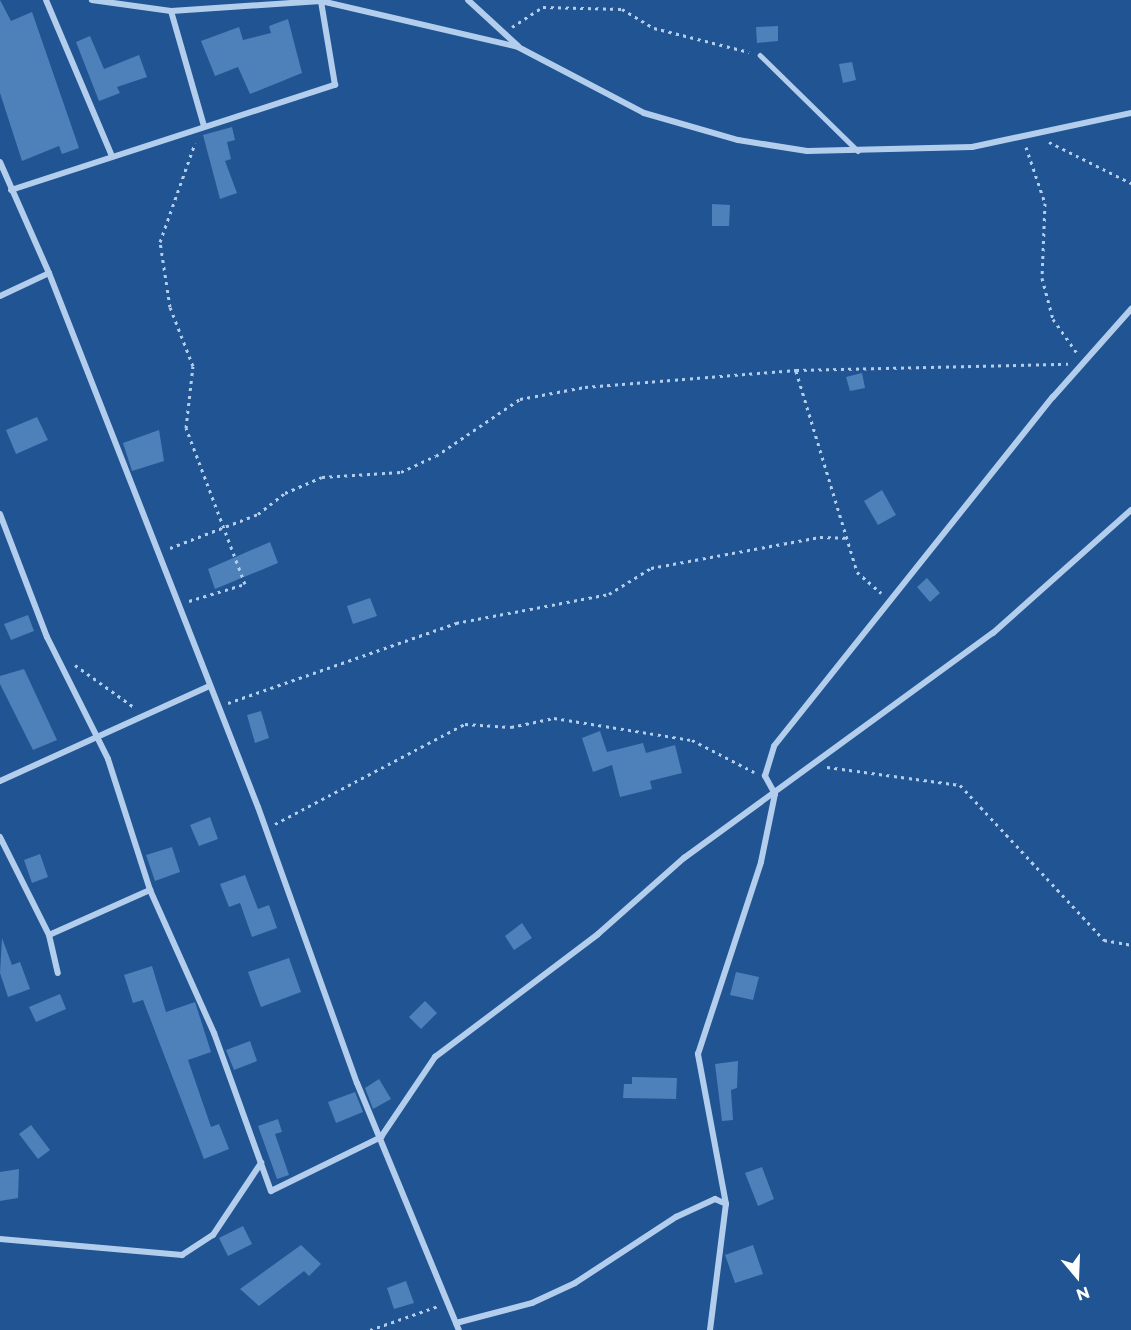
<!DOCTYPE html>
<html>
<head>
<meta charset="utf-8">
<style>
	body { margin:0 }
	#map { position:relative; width:1131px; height:1330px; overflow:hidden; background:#215492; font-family:Montserrat,sans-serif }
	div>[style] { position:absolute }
	.building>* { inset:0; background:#4e80ba }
	.path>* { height:3px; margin-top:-1.5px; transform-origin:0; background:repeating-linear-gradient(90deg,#b3ceed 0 3px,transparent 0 7.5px) }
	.lane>* { height:4.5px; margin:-2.25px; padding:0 2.25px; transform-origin:2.25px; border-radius:2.25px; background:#b3ceed }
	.street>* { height:6px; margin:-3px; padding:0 3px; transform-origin:3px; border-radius:3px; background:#b3ceed }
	span { translate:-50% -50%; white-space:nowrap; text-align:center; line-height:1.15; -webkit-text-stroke:6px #215492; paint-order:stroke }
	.north { position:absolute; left:1047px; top:1246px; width:60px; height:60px; -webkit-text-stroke:4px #215492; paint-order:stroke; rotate:161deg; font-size:16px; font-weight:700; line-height:24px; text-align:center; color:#fff }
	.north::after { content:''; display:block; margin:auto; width:21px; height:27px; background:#fff; clip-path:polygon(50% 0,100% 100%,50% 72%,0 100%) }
</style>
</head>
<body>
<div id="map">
	<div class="building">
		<i style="clip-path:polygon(0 0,11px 21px,32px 12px,79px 148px,62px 154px,59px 146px,22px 161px,0 93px)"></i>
		<i style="clip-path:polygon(288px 19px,302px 73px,250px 94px,238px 67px,215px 76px,201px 41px,239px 27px,243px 40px,271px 33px,269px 26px)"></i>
		<i style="clip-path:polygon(778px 26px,778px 41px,757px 43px,756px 27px)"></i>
		<i style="clip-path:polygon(90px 36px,104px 69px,139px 55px,147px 77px,117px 87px,120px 93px,99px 101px,76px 42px)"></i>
		<i style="clip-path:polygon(852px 62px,856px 80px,843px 83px,839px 64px)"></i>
		<i style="clip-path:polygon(232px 127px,235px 140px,227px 142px,231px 159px,225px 161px,237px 193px,220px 199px,203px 135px)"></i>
		<i style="clip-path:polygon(712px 204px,730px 205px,729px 226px,712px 226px)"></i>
		<i style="clip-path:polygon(862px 373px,865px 388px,850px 391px,846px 377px)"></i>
		<i style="clip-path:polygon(37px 417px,48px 440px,16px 454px,6px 430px)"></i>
		<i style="clip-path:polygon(159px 430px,164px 461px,132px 471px,123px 443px)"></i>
		<i style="clip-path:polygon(882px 490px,896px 515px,878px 525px,864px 501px)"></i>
		<i style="clip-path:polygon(270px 542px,278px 563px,215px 589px,208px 569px)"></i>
		<i style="clip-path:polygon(927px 578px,940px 593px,930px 602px,917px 587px)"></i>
		<i style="clip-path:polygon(370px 598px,377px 616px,353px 624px,347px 606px)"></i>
		<i style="clip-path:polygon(28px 615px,34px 631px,11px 640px,4px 624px)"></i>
		<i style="clip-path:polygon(24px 669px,57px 740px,33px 750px,0 684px,0 676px)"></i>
		<i style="clip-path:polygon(261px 711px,269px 738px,255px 743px,247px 715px)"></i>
		<i style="clip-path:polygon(600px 731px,607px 752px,643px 743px,646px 753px,675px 745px,682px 773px,650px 781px,652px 789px,620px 797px,612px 765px,593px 772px,582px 738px)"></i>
		<i style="clip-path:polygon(210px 817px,218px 839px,199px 846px,190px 825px)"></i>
		<i style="clip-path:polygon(172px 847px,180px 872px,155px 881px,146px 855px)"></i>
		<i style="clip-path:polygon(40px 854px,48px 877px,32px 883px,24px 860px)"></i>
		<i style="clip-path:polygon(245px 875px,258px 909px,269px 905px,277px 928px,252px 937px,240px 903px,229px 907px,220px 884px)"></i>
		<i style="clip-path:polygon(522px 923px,532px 938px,514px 950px,505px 936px)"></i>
		<i style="clip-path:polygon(2px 938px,12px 965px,20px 962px,30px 989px,8px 997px,0 973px)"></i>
		<i style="clip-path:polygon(289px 958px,301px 992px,261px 1007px,248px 972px)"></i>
		<i style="clip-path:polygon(152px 966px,166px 1012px,195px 1002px,211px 1052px,188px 1060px,211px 1127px,219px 1124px,229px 1149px,204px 1159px,143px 1000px,133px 1003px,124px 975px)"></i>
		<i style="clip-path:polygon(736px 972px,759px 977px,753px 1000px,730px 995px)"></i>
		<i style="clip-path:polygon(60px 994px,66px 1009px,36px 1022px,29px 1007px)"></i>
		<i style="clip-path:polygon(425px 1001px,437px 1013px,421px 1029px,409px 1017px)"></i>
		<i style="clip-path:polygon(250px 1041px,257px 1061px,234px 1070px,226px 1050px)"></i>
		<i style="clip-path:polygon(738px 1061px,737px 1088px,731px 1090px,733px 1120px,722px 1121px,715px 1064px)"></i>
		<i style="clip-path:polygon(632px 1077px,677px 1078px,676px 1099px,623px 1098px,624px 1084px,632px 1084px)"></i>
		<i style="clip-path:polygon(379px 1079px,391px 1099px,373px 1109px,365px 1088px)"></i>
		<i style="clip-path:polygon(355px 1092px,363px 1112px,336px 1123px,328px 1102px)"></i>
		<i style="clip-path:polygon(278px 1119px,282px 1132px,275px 1134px,289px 1175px,277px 1179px,258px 1126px)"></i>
		<i style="clip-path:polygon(31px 1125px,50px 1150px,38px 1159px,19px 1134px)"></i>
		<i style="clip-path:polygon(762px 1167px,774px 1199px,758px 1206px,745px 1173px)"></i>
		<i style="clip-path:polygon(19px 1169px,18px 1198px,0 1201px,0 1172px)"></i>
		<i style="clip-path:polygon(243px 1226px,252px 1244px,228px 1256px,219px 1238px)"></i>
		<i style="clip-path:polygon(301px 1245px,321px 1264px,309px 1276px,304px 1271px,259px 1306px,240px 1289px)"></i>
		<i style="clip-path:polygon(753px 1245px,763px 1274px,735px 1283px,725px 1255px)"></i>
		<i style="clip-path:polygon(406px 1281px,414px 1303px,394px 1309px,387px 1288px)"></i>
	</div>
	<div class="path">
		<i style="left:512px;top:27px;width:37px;rotate:-33deg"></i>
		<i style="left:543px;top:7px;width:79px;rotate:1.5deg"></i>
		<i style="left:622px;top:9px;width:37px;rotate:31deg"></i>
		<i style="left:654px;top:28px;width:98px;rotate:14.2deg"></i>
		<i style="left:1049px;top:142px;width:92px;rotate:26.6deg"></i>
		<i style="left:1026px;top:147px;width:59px;rotate:71.3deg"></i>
		<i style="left:1045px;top:203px;width:75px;rotate:92.3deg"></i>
		<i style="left:1042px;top:278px;width:42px;rotate:75deg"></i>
		<i style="left:1053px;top:319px;width:42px;rotate:54.8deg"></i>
		<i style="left:796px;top:371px;width:210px;rotate:73.1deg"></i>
		<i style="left:857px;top:572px;width:32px;rotate:41deg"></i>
		<i style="left:170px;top:548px;width:94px;rotate:-21.1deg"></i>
		<i style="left:258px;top:514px;width:34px;rotate:-38deg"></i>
		<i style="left:285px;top:493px;width:40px;rotate:-23.4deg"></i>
		<i style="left:322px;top:477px;width:79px;rotate:-3.6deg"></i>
		<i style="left:401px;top:472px;width:38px;rotate:-25deg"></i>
		<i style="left:436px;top:456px;width:102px;rotate:-34.2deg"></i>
		<i style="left:520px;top:399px;width:66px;rotate:-10.5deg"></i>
		<i style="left:585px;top:387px;width:212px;rotate:-4.6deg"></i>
		<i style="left:796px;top:370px;width:272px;rotate:-1.3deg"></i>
		<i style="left:189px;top:601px;width:59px;rotate:-16.9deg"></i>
		<i style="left:245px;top:584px;width:167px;rotate:-110.7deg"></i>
		<i style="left:186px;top:428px;width:62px;rotate:-83.6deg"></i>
		<i style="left:193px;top:366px;width:63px;rotate:-111.3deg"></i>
		<i style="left:170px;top:307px;width:66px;rotate:-98.7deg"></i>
		<i style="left:160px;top:242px;width:105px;rotate:-70.5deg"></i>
		<i style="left:75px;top:665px;width:74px;rotate:35.6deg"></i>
		<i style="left:228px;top:703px;width:242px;rotate:-19.3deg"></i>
		<i style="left:456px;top:623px;width:156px;rotate:-10.7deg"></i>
		<i style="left:609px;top:594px;width:49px;rotate:-31.8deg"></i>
		<i style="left:651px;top:568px;width:172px;rotate:-10.4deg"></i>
		<i style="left:820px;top:537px;width:25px;rotate:2deg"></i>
		<i style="left:827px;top:767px;width:134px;rotate:7.7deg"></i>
		<i style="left:960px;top:785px;width:212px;rotate:47.1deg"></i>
		<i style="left:1104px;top:940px;width:27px;rotate:10deg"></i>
		<i style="left:275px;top:824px;width:215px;rotate:-27.8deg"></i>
		<i style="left:465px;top:724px;width:46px;rotate:3.7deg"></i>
		<i style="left:511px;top:727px;width:44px;rotate:-11.8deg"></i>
		<i style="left:554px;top:718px;width:140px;rotate:9.1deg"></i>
		<i style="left:692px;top:740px;width:70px;rotate:27.3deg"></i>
		<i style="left:370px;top:1330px;width:72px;rotate:-19.4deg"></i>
	</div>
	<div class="lane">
		<i style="left:760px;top:55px;width:137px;rotate:44.4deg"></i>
	</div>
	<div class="street">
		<i style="left:46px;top:0;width:169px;rotate:67.1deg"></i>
		<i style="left:468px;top:0;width:68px;rotate:42.6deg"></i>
		<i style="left:321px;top:1px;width:202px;rotate:13.1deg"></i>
		<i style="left:518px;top:47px;width:142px;rotate:27.6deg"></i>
		<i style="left:644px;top:113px;width:98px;rotate:16deg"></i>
		<i style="left:738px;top:140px;width:70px;rotate:9.1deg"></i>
		<i style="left:807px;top:151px;width:165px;rotate:-1.4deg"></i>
		<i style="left:972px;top:147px;width:163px;rotate:-12.1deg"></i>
		<i style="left:171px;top:11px;width:120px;rotate:74deg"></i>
		<i style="left:0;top:162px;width:121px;rotate:66.2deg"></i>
		<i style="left:49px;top:273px;width:573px;rotate:68.63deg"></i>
		<i style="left:258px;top:807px;width:293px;rotate:70.3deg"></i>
		<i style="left:357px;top:1083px;width:267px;rotate:67.6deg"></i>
		<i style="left:11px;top:190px;width:341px;rotate:-18deg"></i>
		<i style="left:335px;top:85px;width:85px;rotate:-99.5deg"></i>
		<i style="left:321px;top:1px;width:150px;rotate:176.2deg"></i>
		<i style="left:171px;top:11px;width:80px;rotate:-172.1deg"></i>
		<i style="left:0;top:296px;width:54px;rotate:-25.1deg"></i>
		<i style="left:0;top:514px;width:132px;rotate:69.1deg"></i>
		<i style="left:47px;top:637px;width:136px;rotate:63.4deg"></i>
		<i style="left:108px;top:759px;width:138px;rotate:72.2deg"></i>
		<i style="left:0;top:781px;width:230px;rotate:-24.4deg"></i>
		<i style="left:0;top:837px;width:110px;rotate:63.4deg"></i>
		<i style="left:49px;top:935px;width:39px;rotate:77deg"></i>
		<i style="left:49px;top:935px;width:111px;rotate:-24deg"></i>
		<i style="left:150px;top:890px;width:157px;rotate:65.9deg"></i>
		<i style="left:214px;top:1033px;width:168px;rotate:70.2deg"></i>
		<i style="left:271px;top:1191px;width:123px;rotate:-26.1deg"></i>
		<i style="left:381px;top:1137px;width:97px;rotate:-56deg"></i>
		<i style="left:435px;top:1057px;width:204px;rotate:-37deg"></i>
		<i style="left:598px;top:934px;width:115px;rotate:-41.5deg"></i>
		<i style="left:684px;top:858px;width:382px;rotate:-36.1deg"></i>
		<i style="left:993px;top:633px;width:185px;rotate:-41.7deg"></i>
		<i style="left:0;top:1239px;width:183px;rotate:5deg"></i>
		<i style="left:182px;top:1255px;width:37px;rotate:-33deg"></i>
		<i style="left:213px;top:1235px;width:87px;rotate:-56.3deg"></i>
		<i style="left:456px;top:1323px;width:79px;rotate:-14.7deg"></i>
		<i style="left:532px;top:1303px;width:47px;rotate:-24.9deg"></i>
		<i style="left:575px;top:1283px;width:121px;rotate:-33.2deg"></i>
		<i style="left:676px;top:1217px;width:43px;rotate:-24.8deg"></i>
		<i style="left:715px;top:1199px;width:12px;rotate:24deg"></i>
		<i style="left:710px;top:1330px;width:127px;rotate:-82.8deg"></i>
		<i style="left:726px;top:1204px;width:153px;rotate:-100.6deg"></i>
		<i style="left:698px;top:1054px;width:202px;rotate:-71.8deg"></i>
		<i style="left:761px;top:862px;width:69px;rotate:-78.4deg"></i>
		<i style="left:775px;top:794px;width:21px;rotate:-119deg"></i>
		<i style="left:765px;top:776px;width:31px;rotate:-73deg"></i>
		<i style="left:774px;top:746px;width:447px;rotate:-51.4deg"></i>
		<i style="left:1053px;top:397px;width:118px;rotate:-48.4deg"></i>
	</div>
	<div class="north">N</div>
</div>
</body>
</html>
